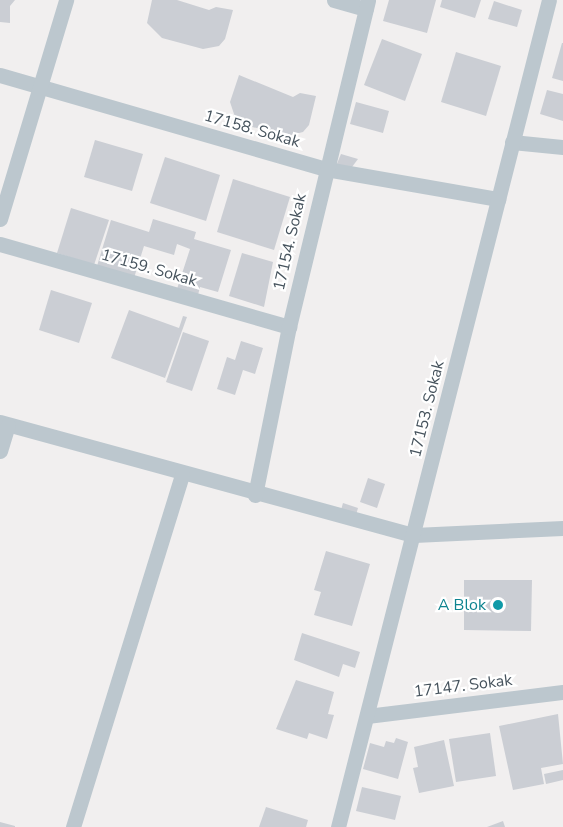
<!DOCTYPE html>
<html>
<head>
<meta charset="utf-8">
<style>
	body { margin:0 }
	#map { position:relative; width:563px; height:827px; overflow:hidden; background:#f1efef; font-family:"Nunito Sans",sans-serif }
	div>[style] { position:absolute }
	.building>* { inset:0; background:#cbced4 }
	.minor>* { height:15px; margin:-7.5px; padding:0 7.5px; transform-origin:7.5px; border-radius:7.5px; background:#bcc7ce }
	.dots>* { width:16px; height:16px; translate:-50% -50%; box-sizing:border-box; border:3px solid #fff; border-radius:50% }
	span { translate:-50% -50%; white-space:nowrap; text-align:center; line-height:1.15; -webkit-text-stroke:4.5px #fff; paint-order:stroke }
	.street-label { font-size:16px; color:#46535d }
	.culture-label { font-size:16px; color:#0d838f }
	.right { translate:-100% -50%; text-align:right }
</style>
</head>
<body>
<div id="map">
	<div class="building">
		<i style="clip-path:polygon(0 0,15px 0,10px 6px,10px 23px,0 22px)"></i>
		<i style="clip-path:polygon(152px 0,177px 0,209px 10px,216px 7px,233px 10px,225px 39px,219px 46px,203px 49px,162px 38px,147px 23px)"></i>
		<i style="clip-path:polygon(389px 0,436px 0,427px 33px,383px 21px)"></i>
		<i style="clip-path:polygon(442px 0,481px 0,475px 18px,440px 7px)"></i>
		<i style="clip-path:polygon(494px 1px,522px 10px,517px 27px,488px 19px)"></i>
		<i style="clip-path:polygon(382px 39px,422px 54px,405px 101px,364px 85px)"></i>
		<i style="clip-path:polygon(562px 43px,563px 43px,563px 81px,552px 78px)"></i>
		<i style="clip-path:polygon(456px 52px,501px 66px,486px 116px,441px 102px)"></i>
		<i style="clip-path:polygon(239px 75px,293px 97px,300px 93px,316px 96px,309px 125px,303px 132px,287px 136px,245px 125px,235px 117px,230px 102px)"></i>
		<i style="clip-path:polygon(547px 90px,563px 94px,563px 121px,540px 114px)"></i>
		<i style="clip-path:polygon(356px 102px,389px 111px,383px 133px,350px 124px)"></i>
		<i style="clip-path:polygon(95px 140px,143px 154px,132px 191px,84px 177px)"></i>
		<i style="clip-path:polygon(341px 154px,358px 159px,349px 171px,336px 166px)"></i>
		<i style="clip-path:polygon(165px 157px,220px 175px,206px 221px,150px 203px)"></i>
		<i style="clip-path:polygon(233px 179px,290px 197px,274px 250px,217px 232px)"></i>
		<i style="clip-path:polygon(71px 208px,109px 220px,94px 265px,57px 253px)"></i>
		<i style="clip-path:polygon(153px 219px,196px 232px,194px 239px,231px 250px,218px 292px,200px 287px,198px 295px,177px 289px,190px 249px,177px 244px,174px 255px,144px 246px,134px 278px,97px 266px,111px 220px,149px 232px)"></i>
		<i style="clip-path:polygon(242px 253px,273px 262px,264px 307px,229px 296px)"></i>
		<i style="clip-path:polygon(51px 290px,92px 303px,79px 343px,39px 330px)"></i>
		<i style="clip-path:polygon(129px 310px,179px 328px,183px 316px,187px 317px,165px 378px,111px 358px)"></i>
		<i style="clip-path:polygon(183px 332px,209px 341px,192px 391px,166px 382px)"></i>
		<i style="clip-path:polygon(241px 341px,263px 348px,255px 374px,243px 370px,235px 395px,217px 389px,227px 357px,235px 360px)"></i>
		<i style="clip-path:polygon(368px 478px,385px 484px,377px 508px,360px 502px)"></i>
		<i style="clip-path:polygon(343px 503px,358px 508px,356px 515px,341px 510px)"></i>
		<i style="clip-path:polygon(326px 551px,370px 564px,352px 626px,314px 615px,321px 592px,314px 590px)"></i>
		<i style="clip-path:polygon(464px 580px,532px 580px,531px 631px,464px 630px)"></i>
		<i style="clip-path:polygon(302px 633px,360px 652px,355px 668px,343px 664px,339px 677px,294px 660px)"></i>
		<i style="clip-path:polygon(296px 680px,334px 692px,328px 714px,334px 715px,327px 739px,309px 733px,307px 739px,276px 729px)"></i>
		<i style="clip-path:polygon(558px 714px,563px 764px,541px 768px,544px 784px,513px 790px,499px 726px)"></i>
		<i style="clip-path:polygon(490px 733px,496px 776px,456px 782px,449px 739px)"></i>
		<i style="clip-path:polygon(396px 738px,408px 742px,398px 779px,363px 769px,370px 743px,384px 747px,386px 741px,394px 743px)"></i>
		<i style="clip-path:polygon(444px 740px,454px 786px,419px 793px,413px 768px,418px 767px,414px 747px)"></i>
		<i style="clip-path:polygon(563px 770px,563px 780px,546px 784px,544px 774px)"></i>
		<i style="clip-path:polygon(362px 787px,401px 796px,395px 820px,356px 811px)"></i>
		<i style="clip-path:polygon(266px 807px,308px 820px,306px 827px,259px 827px)"></i>
		<i style="clip-path:polygon(503px 821px,505px 827px,487px 827px)"></i>
		<i style="clip-path:polygon(0 822px,15px 826px,15px 827px,0 827px)"></i>
	</div>
	<div class="minor">
		<i style="left:334px;top:0;width:33px;rotate:16deg"></i>
		<i style="left:0;top:75px;width:339px;rotate:16.1deg"></i>
		<i style="left:326px;top:169px;width:175px;rotate:9.9deg"></i>
		<i style="left:512px;top:142px;width:51px;rotate:5.6deg"></i>
		<i style="left:0;top:219px;width:229px;rotate:-73.2deg"></i>
		<i style="left:0;top:244px;width:301px;rotate:16deg"></i>
		<i style="left:0;top:422px;width:429px;rotate:15.3deg"></i>
		<i style="left:414px;top:535px;width:149px;rotate:-2.7deg"></i>
		<i style="left:0;top:451px;width:27px;rotate:-73deg"></i>
		<i style="left:255px;top:495px;width:171px;rotate:-78.6deg"></i>
		<i style="left:289px;top:327px;width:336px;rotate:-76.4deg"></i>
		<i style="left:367px;top:716px;width:197px;rotate:-7deg"></i>
		<i style="left:73px;top:827px;width:369px;rotate:-72.8deg"></i>
		<i style="left:338px;top:827px;width:853px;rotate:-75.69deg"></i>
	</div>
	<div class="dots">
		<i style="left:498px;top:605px;background:#0f9aa8"></i>
	</div>
	<div class="street-label">
		<span style="left:252px;top:129px;rotate:16deg">17158. Sokak</span>
		<span style="left:290px;top:242px;rotate:-77deg">17154. Sokak</span>
		<span style="left:149px;top:268px;rotate:16deg">17159. Sokak</span>
		<span style="left:427px;top:409px;rotate:-76deg">17153. Sokak</span>
		<span style="left:463px;top:686px;rotate:-7deg">17147. Sokak</span>
	</div>
	<div class="culture-label">
		<span class="right" style="left:486px;top:605px">A Blok</span>
	</div>
</div>
</body>
</html>
